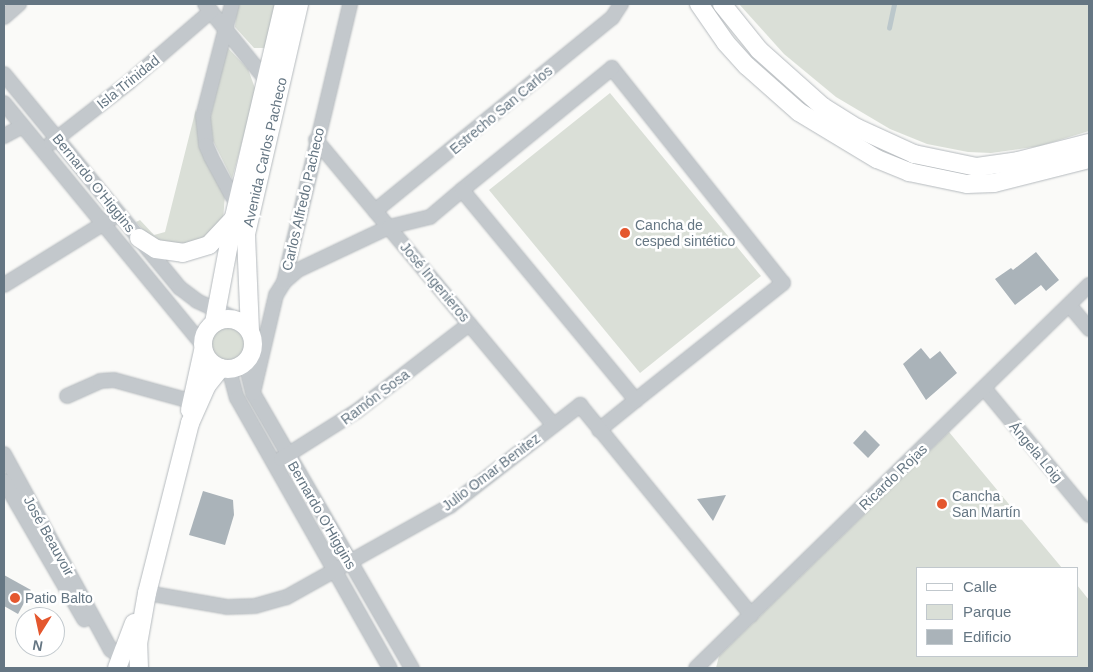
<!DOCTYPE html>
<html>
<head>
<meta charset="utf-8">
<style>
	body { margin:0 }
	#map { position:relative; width:1093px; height:672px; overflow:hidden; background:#fafaf8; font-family:Arial,sans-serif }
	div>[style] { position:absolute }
	.green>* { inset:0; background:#dadfd7 }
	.round { border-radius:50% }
	.stream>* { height:4.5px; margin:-2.25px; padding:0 2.25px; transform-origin:2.25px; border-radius:2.25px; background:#bbc7cb }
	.building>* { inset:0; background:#aab3b9 }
	.roads { filter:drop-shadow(0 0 1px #b5babe) drop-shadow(0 0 1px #b5babe) }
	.minor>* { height:14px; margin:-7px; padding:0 7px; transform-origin:7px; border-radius:7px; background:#c3c8cc }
	.major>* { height:18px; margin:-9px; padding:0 9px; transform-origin:9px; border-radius:9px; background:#fff }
	.major>.ring { margin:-9px; padding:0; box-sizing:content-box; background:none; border:18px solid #fff; border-radius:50% }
	.dots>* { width:14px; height:14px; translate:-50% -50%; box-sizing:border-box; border:2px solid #fff; border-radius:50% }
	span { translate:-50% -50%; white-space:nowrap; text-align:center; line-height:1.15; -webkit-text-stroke:5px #fff; paint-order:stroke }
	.street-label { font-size:14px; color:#657683 }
	.poi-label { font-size:14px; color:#657683 }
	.left { translate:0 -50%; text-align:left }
	.frame { position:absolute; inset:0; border:5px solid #657683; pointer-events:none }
	.legend { position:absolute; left:916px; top:567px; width:162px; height:90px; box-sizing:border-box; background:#fff; border:1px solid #c1c8cd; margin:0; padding:6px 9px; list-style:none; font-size:15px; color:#657683 }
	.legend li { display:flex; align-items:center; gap:10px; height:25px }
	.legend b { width:25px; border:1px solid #c1c8cd }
	.north { position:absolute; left:15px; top:607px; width:50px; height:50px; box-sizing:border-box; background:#fff; border:1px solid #c1c8cd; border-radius:50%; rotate:190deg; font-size:14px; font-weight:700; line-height:20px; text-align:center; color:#657683 }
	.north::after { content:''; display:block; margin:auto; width:18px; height:22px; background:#e4572e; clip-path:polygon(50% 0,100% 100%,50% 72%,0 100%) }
</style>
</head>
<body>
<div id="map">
	<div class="green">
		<i style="clip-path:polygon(237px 4px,278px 4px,265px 48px,254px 48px,235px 27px)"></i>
		<i style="clip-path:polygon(739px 4px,1089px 4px,1089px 131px,1040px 146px,991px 153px,968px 152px,927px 144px,890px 129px,836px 97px,784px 54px)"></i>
		<i style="clip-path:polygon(227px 47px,248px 69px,256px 91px,232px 179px,213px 141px,210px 118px)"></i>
		<i style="clip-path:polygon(610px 93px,761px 276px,640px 373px,489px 190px)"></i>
		<i style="clip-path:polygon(196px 109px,201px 142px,225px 194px,223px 221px,216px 231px,186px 247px,151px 240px,136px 222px,140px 220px,154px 235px,165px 232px)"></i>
		<i class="round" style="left:210px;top:326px;width:36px;height:36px"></i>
		<i style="clip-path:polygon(949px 432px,1062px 568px,917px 568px,917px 656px,1077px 656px,1077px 585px,1089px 600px,1089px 667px,716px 668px,719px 656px)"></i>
	</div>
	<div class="stream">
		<i style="left:889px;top:28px;width:25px;rotate:-78deg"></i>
	</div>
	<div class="building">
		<i style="clip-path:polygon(1036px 252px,1059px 280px,1046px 291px,1041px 285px,1015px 305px,995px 279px,1011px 268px,1013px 270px)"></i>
		<i style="clip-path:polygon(921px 348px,930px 359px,940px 351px,957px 373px,926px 400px,903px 364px)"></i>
		<i style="clip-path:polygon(865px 430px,880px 445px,868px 458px,853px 443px)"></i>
		<i style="clip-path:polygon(203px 491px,233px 500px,234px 515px,225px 545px,189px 535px)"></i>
		<i style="clip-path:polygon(726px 495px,713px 521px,697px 499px)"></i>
		<i style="clip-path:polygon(4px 575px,31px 590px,18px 614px,4px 606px)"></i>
	</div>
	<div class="roads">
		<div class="minor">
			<i style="left:205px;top:4px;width:97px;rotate:51.2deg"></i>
			<i style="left:232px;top:4px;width:116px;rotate:104.5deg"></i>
			<i style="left:203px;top:116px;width:29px;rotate:84deg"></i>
			<i style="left:206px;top:145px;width:13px;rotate:67deg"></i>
			<i style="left:211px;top:157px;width:44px;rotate:61.7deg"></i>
			<i style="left:232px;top:196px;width:8px;rotate:-7deg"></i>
			<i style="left:4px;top:17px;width:20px;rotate:-41deg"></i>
			<i style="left:4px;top:74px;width:277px;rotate:50.6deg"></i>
			<i style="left:180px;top:288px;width:21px;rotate:37deg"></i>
			<i style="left:197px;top:301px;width:45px;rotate:24.9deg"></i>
			<i style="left:4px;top:103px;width:312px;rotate:50.6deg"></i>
			<i style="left:4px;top:136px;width:21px;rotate:-28deg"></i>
			<i style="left:316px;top:140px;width:370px;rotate:50.2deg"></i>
			<i style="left:51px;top:143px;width:98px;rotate:-37.9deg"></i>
			<i style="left:128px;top:83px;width:110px;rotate:-40.9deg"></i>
			<i style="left:375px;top:211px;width:306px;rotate:-39.2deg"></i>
			<i style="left:612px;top:18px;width:17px;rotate:-57deg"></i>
			<i style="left:284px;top:282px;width:18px;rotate:-41deg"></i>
			<i style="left:298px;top:270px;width:101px;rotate:-25.3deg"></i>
			<i style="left:389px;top:227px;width:42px;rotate:-13.7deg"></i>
			<i style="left:430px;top:217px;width:42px;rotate:-40.2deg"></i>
			<i style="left:4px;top:285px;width:135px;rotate:-31.7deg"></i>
			<i style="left:1070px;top:306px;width:30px;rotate:50deg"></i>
			<i style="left:250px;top:356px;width:21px;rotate:93deg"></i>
			<i style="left:249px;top:377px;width:16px;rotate:76deg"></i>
			<i style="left:253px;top:393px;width:318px;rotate:60deg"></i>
			<i style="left:229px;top:369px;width:30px;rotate:75deg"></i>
			<i style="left:237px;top:398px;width:310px;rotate:60.5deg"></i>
			<i style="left:984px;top:388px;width:165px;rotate:50.4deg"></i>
			<i style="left:253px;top:393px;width:101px;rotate:-76.8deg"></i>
			<i style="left:276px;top:295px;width:15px;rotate:-58deg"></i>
			<i style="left:284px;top:282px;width:286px;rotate:-76.6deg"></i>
			<i style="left:67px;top:396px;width:36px;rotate:-24deg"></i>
			<i style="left:100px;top:381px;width:14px;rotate:-4deg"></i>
			<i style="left:114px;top:380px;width:79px;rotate:15.4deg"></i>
			<i style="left:599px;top:430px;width:48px;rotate:-39deg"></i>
			<i style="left:636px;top:400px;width:188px;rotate:-38.5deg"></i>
			<i style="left:783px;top:283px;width:275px;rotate:-128.5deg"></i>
			<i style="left:612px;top:68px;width:193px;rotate:140.9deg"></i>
			<i style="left:462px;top:190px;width:273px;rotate:50.4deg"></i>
			<i style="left:4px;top:454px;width:223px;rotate:61.4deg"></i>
			<i style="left:111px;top:650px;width:22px;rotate:32deg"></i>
			<i style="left:281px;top:459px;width:90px;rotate:-32.3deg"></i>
			<i style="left:357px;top:411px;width:142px;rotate:-37.8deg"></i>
			<i style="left:4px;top:481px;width:160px;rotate:59.9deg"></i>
			<i style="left:147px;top:593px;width:81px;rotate:9.9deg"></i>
			<i style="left:227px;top:607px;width:28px;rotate:-2deg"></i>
			<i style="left:255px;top:606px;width:33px;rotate:-16deg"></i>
			<i style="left:287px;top:597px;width:187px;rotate:-29.2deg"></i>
			<i style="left:450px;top:506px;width:165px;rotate:-37.8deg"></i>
			<i style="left:580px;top:405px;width:271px;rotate:50.8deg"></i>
			<i style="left:696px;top:668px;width:549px;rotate:-44.26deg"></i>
		</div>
		<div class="major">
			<i style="left:699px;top:4px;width:47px;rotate:55.3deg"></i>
			<i style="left:726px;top:43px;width:31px;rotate:48deg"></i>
			<i style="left:747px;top:66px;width:69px;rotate:41.5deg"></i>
			<i style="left:799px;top:112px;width:91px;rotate:31.1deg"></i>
			<i style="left:877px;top:159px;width:35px;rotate:22deg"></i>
			<i style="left:909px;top:172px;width:59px;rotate:11.7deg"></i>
			<i style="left:967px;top:184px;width:27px;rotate:-2deg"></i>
			<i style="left:994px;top:183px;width:98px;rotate:-14.2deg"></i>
			<i style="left:722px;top:4px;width:59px;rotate:51.2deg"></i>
			<i style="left:759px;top:50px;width:86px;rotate:41.7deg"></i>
			<i style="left:823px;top:107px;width:40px;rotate:32deg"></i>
			<i style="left:857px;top:128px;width:63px;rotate:24.5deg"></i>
			<i style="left:914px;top:154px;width:64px;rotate:11.7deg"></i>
			<i style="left:977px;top:167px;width:41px;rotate:-8.3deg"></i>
			<i style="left:1018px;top:161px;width:73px;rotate:-14.2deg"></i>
			<i style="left:139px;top:238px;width:20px;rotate:33deg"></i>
			<i style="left:156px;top:249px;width:27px;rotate:8deg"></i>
			<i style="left:183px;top:253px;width:27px;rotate:-17deg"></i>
			<i style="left:209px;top:245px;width:34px;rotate:-47deg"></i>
			<i class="ring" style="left:203px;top:319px;width:32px;height:32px"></i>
			<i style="left:214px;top:323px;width:108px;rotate:-79.3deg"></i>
			<i style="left:234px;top:217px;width:219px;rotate:-76.8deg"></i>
			<i style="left:250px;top:331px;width:97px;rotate:-92.4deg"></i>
			<i style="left:246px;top:234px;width:236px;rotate:-77deg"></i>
			<i style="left:190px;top:410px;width:60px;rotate:-77.6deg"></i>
			<i style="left:117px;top:668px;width:48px;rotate:-69.3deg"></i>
			<i style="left:139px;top:668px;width:24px;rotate:-92deg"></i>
			<i style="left:138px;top:644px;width:52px;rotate:-80deg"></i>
			<i style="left:147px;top:593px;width:175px;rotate:-75.8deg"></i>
			<i style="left:190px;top:423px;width:42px;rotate:-65.9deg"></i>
			<i style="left:207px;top:385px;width:22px;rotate:-51deg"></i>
		</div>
	</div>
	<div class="dots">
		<i style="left:625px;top:233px;background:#e4572e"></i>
		<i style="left:942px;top:504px;background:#e4572e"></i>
		<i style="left:15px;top:598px;background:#e4572e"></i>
	</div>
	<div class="street-label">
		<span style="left:128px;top:82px;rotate:-39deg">Isla Trinidad</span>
		<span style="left:501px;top:110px;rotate:-40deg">Estrecho San Carlos</span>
		<span style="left:265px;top:152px;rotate:-77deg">Avenida Carlos Pacheco</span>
		<span style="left:94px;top:183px;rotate:51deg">Bernardo O'Higgins</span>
		<span style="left:303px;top:199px;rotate:-77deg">Carlos Alfredo Pacheco</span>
		<span style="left:435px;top:282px;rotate:50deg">José Ingenieros</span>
		<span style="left:375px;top:397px;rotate:-37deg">Ramón Sosa</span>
		<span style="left:1036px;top:452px;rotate:50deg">Ángela Loig</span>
		<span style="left:491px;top:472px;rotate:-37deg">Julio Omar Benitez</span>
		<span style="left:893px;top:477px;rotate:-44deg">Ricardo Rojas</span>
		<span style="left:322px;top:515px;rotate:60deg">Bernardo O'Higgins</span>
		<span style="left:49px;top:536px;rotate:61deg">José Beauvoir</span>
	</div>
	<div class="poi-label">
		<span class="left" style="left:635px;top:233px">Cancha de<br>cesped sintético</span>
		<span class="left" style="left:952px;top:504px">Cancha<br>San Martín</span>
		<span class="left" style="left:25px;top:598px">Patio Balto</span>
	</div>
	<div class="frame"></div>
	<ul class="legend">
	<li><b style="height:6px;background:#fff"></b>Calle</li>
	<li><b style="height:14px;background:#dadfd7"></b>Parque</li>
	<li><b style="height:14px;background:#aab3b9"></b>Edificio</li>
	</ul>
	<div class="north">N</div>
</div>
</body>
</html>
